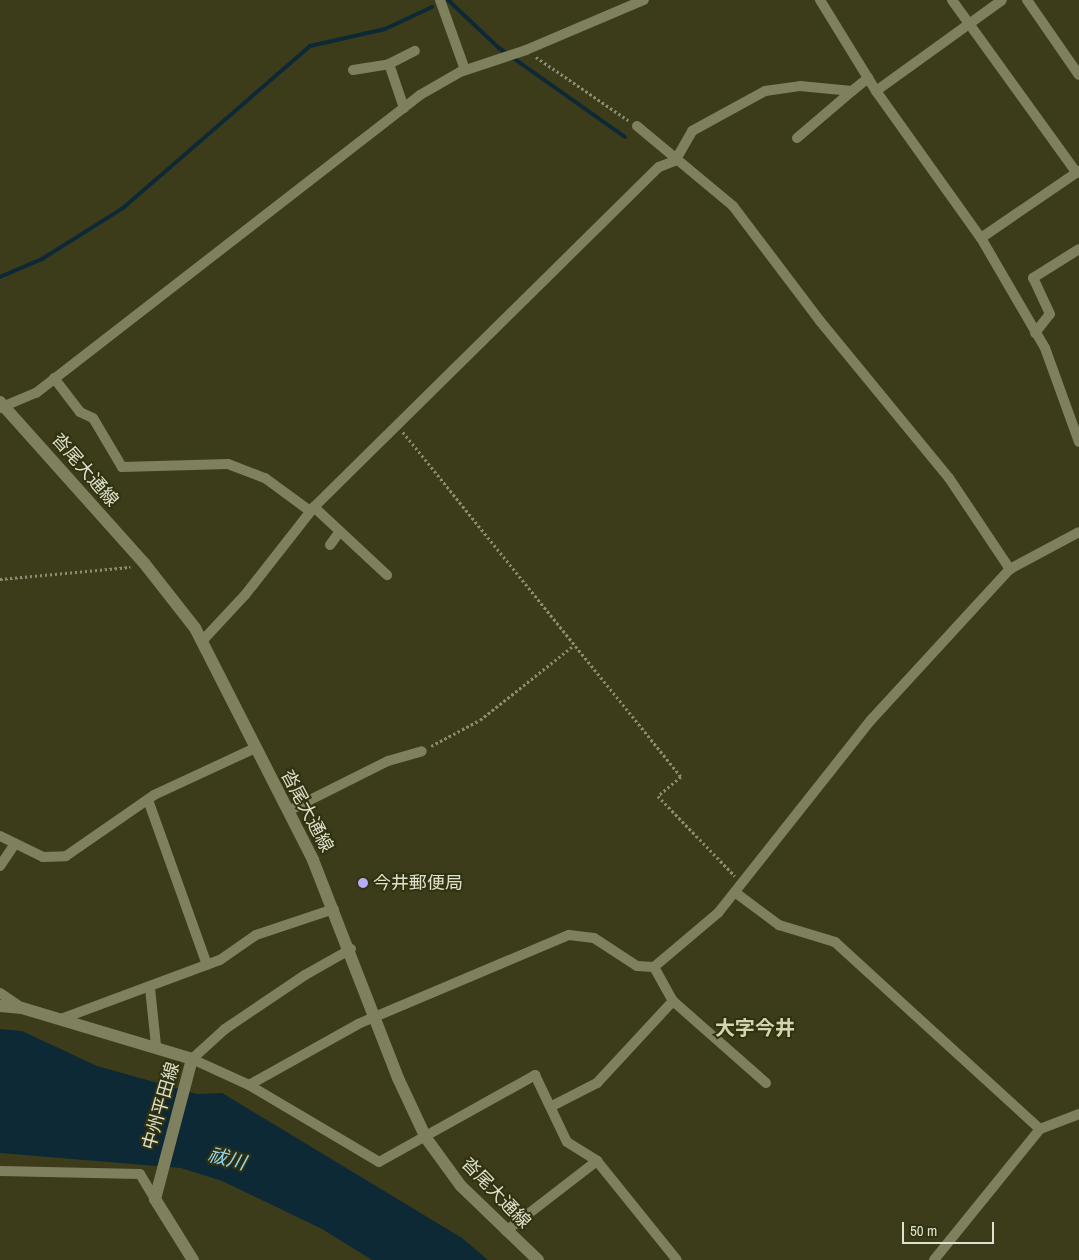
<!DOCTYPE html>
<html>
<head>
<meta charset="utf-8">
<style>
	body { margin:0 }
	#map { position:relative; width:1079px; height:1260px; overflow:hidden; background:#3c3c1b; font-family:"Archivo Narrow","Noto Sans JP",sans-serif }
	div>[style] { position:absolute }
	.water>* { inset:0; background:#0e2936 }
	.stream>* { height:4px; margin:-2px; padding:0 2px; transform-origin:2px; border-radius:2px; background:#0e2936 }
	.path>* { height:2.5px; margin-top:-1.25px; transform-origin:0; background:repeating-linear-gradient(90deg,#8b8c72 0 2.5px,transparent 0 5px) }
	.street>* { height:10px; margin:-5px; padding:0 5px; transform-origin:5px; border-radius:5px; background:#7f805d }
	.secondary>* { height:12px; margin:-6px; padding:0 6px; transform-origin:6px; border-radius:6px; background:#7f805d }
	.dots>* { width:14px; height:14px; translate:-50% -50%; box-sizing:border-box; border:2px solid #313210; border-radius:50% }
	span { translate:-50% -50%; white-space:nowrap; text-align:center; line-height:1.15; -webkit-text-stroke:4px #313210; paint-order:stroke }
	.street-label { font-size:18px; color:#dfe1cd }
	.poi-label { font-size:18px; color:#dfe1cd }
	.left { translate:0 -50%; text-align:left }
	.water-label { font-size:19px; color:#94d5f4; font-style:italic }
	.quarter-label { font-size:20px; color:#d3d5ae; font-weight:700 }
	.scale { position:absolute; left:902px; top:1222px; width:92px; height:22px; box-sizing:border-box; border:2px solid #dfe1cd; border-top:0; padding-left:6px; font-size:15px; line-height:18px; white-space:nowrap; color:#dfe1cd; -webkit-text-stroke:4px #313210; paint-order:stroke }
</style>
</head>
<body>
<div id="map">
	<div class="water">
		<i style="clip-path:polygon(0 1029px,22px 1031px,97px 1066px,197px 1094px,222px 1093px,462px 1238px,488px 1260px,372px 1260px,322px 1229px,222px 1181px,181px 1168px,0 1153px)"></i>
	</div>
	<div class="stream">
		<i style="left:448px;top:0;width:70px;rotate:43.3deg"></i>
		<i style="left:499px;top:48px;width:154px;rotate:35.2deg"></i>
		<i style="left:0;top:277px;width:46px;rotate:-23.2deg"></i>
		<i style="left:42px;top:259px;width:96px;rotate:-32.2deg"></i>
		<i style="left:123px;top:208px;width:247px;rotate:-40.9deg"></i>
		<i style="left:310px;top:46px;width:77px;rotate:-12.8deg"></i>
		<i style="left:385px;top:29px;width:52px;rotate:-25.1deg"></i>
	</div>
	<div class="path">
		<i style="left:536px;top:57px;width:112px;rotate:34.4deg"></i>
		<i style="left:403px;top:432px;width:443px;rotate:51.1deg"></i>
		<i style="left:681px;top:777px;width:30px;rotate:140deg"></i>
		<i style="left:658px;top:796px;width:111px;rotate:46.1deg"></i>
		<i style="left:0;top:579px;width:131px;rotate:-5.3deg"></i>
		<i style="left:431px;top:746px;width:55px;rotate:-28deg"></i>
		<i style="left:480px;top:720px;width:120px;rotate:-38.6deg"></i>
	</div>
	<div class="street">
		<i style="left:440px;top:0;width:74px;rotate:70.3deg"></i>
		<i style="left:820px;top:0;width:107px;rotate:58.4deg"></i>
		<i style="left:876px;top:91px;width:181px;rotate:54.5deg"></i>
		<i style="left:981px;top:238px;width:127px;rotate:59.8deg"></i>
		<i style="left:1045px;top:348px;width:100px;rotate:70.1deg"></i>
		<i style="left:952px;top:0;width:213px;rotate:54.2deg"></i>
		<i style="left:1027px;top:0;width:91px;rotate:55.3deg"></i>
		<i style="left:353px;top:70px;width:36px;rotate:-9deg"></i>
		<i style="left:876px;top:91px;width:155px;rotate:-35.8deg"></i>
		<i style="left:404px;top:108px;width:46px;rotate:-108.8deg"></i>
		<i style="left:389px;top:64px;width:29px;rotate:-27deg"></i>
		<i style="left:637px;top:126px;width:125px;rotate:39.8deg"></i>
		<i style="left:733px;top:206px;width:144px;rotate:52.9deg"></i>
		<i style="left:820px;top:321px;width:203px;rotate:50.6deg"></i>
		<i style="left:949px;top:478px;width:110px;rotate:56.2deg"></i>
		<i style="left:797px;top:138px;width:72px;rotate:-40.5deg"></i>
		<i style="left:675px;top:161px;width:34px;rotate:-60deg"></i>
		<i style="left:692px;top:131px;width:83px;rotate:-28.7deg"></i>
		<i style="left:765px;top:91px;width:35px;rotate:-8deg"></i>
		<i style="left:800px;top:86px;width:52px;rotate:5.5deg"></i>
		<i style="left:852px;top:91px;width:21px;rotate:-39deg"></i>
		<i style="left:981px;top:238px;width:119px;rotate:-34.4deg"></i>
		<i style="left:1035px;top:333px;width:24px;rotate:-52deg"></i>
		<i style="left:1050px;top:314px;width:40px;rotate:-115deg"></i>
		<i style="left:1033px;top:278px;width:54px;rotate:-32.2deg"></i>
		<i style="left:54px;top:378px;width:43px;rotate:52.6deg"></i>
		<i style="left:80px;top:412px;width:14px;rotate:25deg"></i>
		<i style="left:93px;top:418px;width:57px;rotate:59.4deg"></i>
		<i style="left:122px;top:467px;width:106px;rotate:-1.6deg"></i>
		<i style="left:228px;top:464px;width:40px;rotate:21deg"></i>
		<i style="left:265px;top:478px;width:56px;rotate:36.3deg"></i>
		<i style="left:0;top:408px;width:39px;rotate:-23deg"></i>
		<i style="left:36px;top:393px;width:486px;rotate:-37.8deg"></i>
		<i style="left:420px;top:95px;width:46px;rotate:-29.9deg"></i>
		<i style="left:460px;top:72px;width:70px;rotate:-18.4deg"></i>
		<i style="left:526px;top:50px;width:128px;rotate:-23deg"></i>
		<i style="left:314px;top:507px;width:100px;rotate:43deg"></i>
		<i style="left:330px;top:545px;width:17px;rotate:-54deg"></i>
		<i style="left:203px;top:640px;width:62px;rotate:-47deg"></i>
		<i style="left:245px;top:595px;width:112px;rotate:-51.9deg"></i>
		<i style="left:314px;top:507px;width:484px;rotate:-44.6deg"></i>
		<i style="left:659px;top:167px;width:17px;rotate:-21deg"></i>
		<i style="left:148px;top:800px;width:175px;rotate:70.3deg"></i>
		<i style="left:288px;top:811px;width:112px;rotate:-26.6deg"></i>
		<i style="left:388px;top:761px;width:35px;rotate:-16deg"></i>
		<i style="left:0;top:836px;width:48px;rotate:26deg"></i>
		<i style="left:43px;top:857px;width:23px;rotate:-2deg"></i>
		<i style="left:66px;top:856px;width:107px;rotate:-34.7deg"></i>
		<i style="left:154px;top:795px;width:109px;rotate:-24.9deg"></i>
		<i style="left:0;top:866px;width:27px;rotate:-56deg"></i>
		<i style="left:736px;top:893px;width:54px;rotate:36.7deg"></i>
		<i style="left:779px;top:925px;width:59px;rotate:16.9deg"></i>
		<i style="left:835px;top:942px;width:277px;rotate:42.4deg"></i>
		<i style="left:351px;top:949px;width:53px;rotate:150.5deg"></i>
		<i style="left:305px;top:975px;width:97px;rotate:146deg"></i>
		<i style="left:225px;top:1029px;width:45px;rotate:137.7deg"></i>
		<i style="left:192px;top:1059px;width:63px;rotate:24.5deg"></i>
		<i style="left:249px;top:1085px;width:151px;rotate:30.6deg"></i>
		<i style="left:379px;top:1162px;width:179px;rotate:-29.1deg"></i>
		<i style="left:535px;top:1075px;width:74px;rotate:64.5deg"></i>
		<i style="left:567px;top:1142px;width:36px;rotate:32deg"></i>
		<i style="left:597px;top:1161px;width:127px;rotate:51.1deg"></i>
		<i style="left:654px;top:967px;width:39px;rotate:61deg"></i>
		<i style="left:673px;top:1001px;width:124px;rotate:41.4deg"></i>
		<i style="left:150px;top:988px;width:57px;rotate:84deg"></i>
		<i style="left:0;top:993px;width:27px;rotate:34deg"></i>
		<i style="left:61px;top:1019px;width:170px;rotate:-20.4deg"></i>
		<i style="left:220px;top:960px;width:44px;rotate:-34.8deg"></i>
		<i style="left:256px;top:935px;width:82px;rotate:-18.4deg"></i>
		<i style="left:249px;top:1085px;width:125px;rotate:-29.2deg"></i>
		<i style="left:358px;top:1024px;width:229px;rotate:-22.9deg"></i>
		<i style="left:569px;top:935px;width:25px;rotate:7deg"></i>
		<i style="left:594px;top:938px;width:51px;rotate:33.1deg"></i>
		<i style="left:637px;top:966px;width:17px;rotate:3deg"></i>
		<i style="left:654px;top:967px;width:84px;rotate:-40.2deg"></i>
		<i style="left:718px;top:913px;width:246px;rotate:-51.6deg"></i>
		<i style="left:871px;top:720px;width:205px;rotate:-47.4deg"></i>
		<i style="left:1010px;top:569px;width:78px;rotate:-28.2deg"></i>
		<i style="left:552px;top:1106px;width:51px;rotate:-27.1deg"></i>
		<i style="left:597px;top:1083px;width:112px;rotate:-47.2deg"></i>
		<i style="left:0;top:1171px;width:140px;rotate:1.2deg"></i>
		<i style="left:140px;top:1174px;width:29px;rotate:59deg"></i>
		<i style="left:506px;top:1231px;width:115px;rotate:-37.6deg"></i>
		<i style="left:934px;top:1260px;width:169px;rotate:-51deg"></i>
		<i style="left:1040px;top:1129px;width:42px;rotate:-21deg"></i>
	</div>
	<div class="secondary">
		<i style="left:0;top:402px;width:216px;rotate:48.2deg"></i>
		<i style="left:144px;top:563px;width:83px;rotate:51.9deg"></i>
		<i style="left:195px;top:628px;width:260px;rotate:63deg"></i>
		<i style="left:313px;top:860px;width:234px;rotate:68.7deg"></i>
		<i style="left:398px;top:1078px;width:66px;rotate:65deg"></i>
		<i style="left:426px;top:1138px;width:59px;rotate:53.9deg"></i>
		<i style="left:461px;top:1186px;width:107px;rotate:43.9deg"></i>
		<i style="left:0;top:1006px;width:22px;rotate:5deg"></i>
		<i style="left:22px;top:1008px;width:177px;rotate:16.7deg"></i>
		<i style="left:192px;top:1059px;width:145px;rotate:104.8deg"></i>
		<i style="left:155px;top:1199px;width:72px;rotate:58.1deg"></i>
	</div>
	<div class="dots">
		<i style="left:363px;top:883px;background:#b6acf8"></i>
	</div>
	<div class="street-label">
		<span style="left:85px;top:470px;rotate:49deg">沓尾大通線</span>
		<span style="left:307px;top:811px;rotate:62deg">沓尾大通線</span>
		<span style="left:161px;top:1106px;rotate:-74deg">中州平田線</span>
		<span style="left:496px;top:1193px;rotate:46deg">沓尾大通線</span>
	</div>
	<div class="poi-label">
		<span class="left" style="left:373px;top:883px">今井郵便局</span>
	</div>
	<div class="water-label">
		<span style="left:227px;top:1159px;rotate:14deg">祓川</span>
	</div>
	<div class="quarter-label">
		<span style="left:755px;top:1027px">大字今井</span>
	</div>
	<div class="scale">50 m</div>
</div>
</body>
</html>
